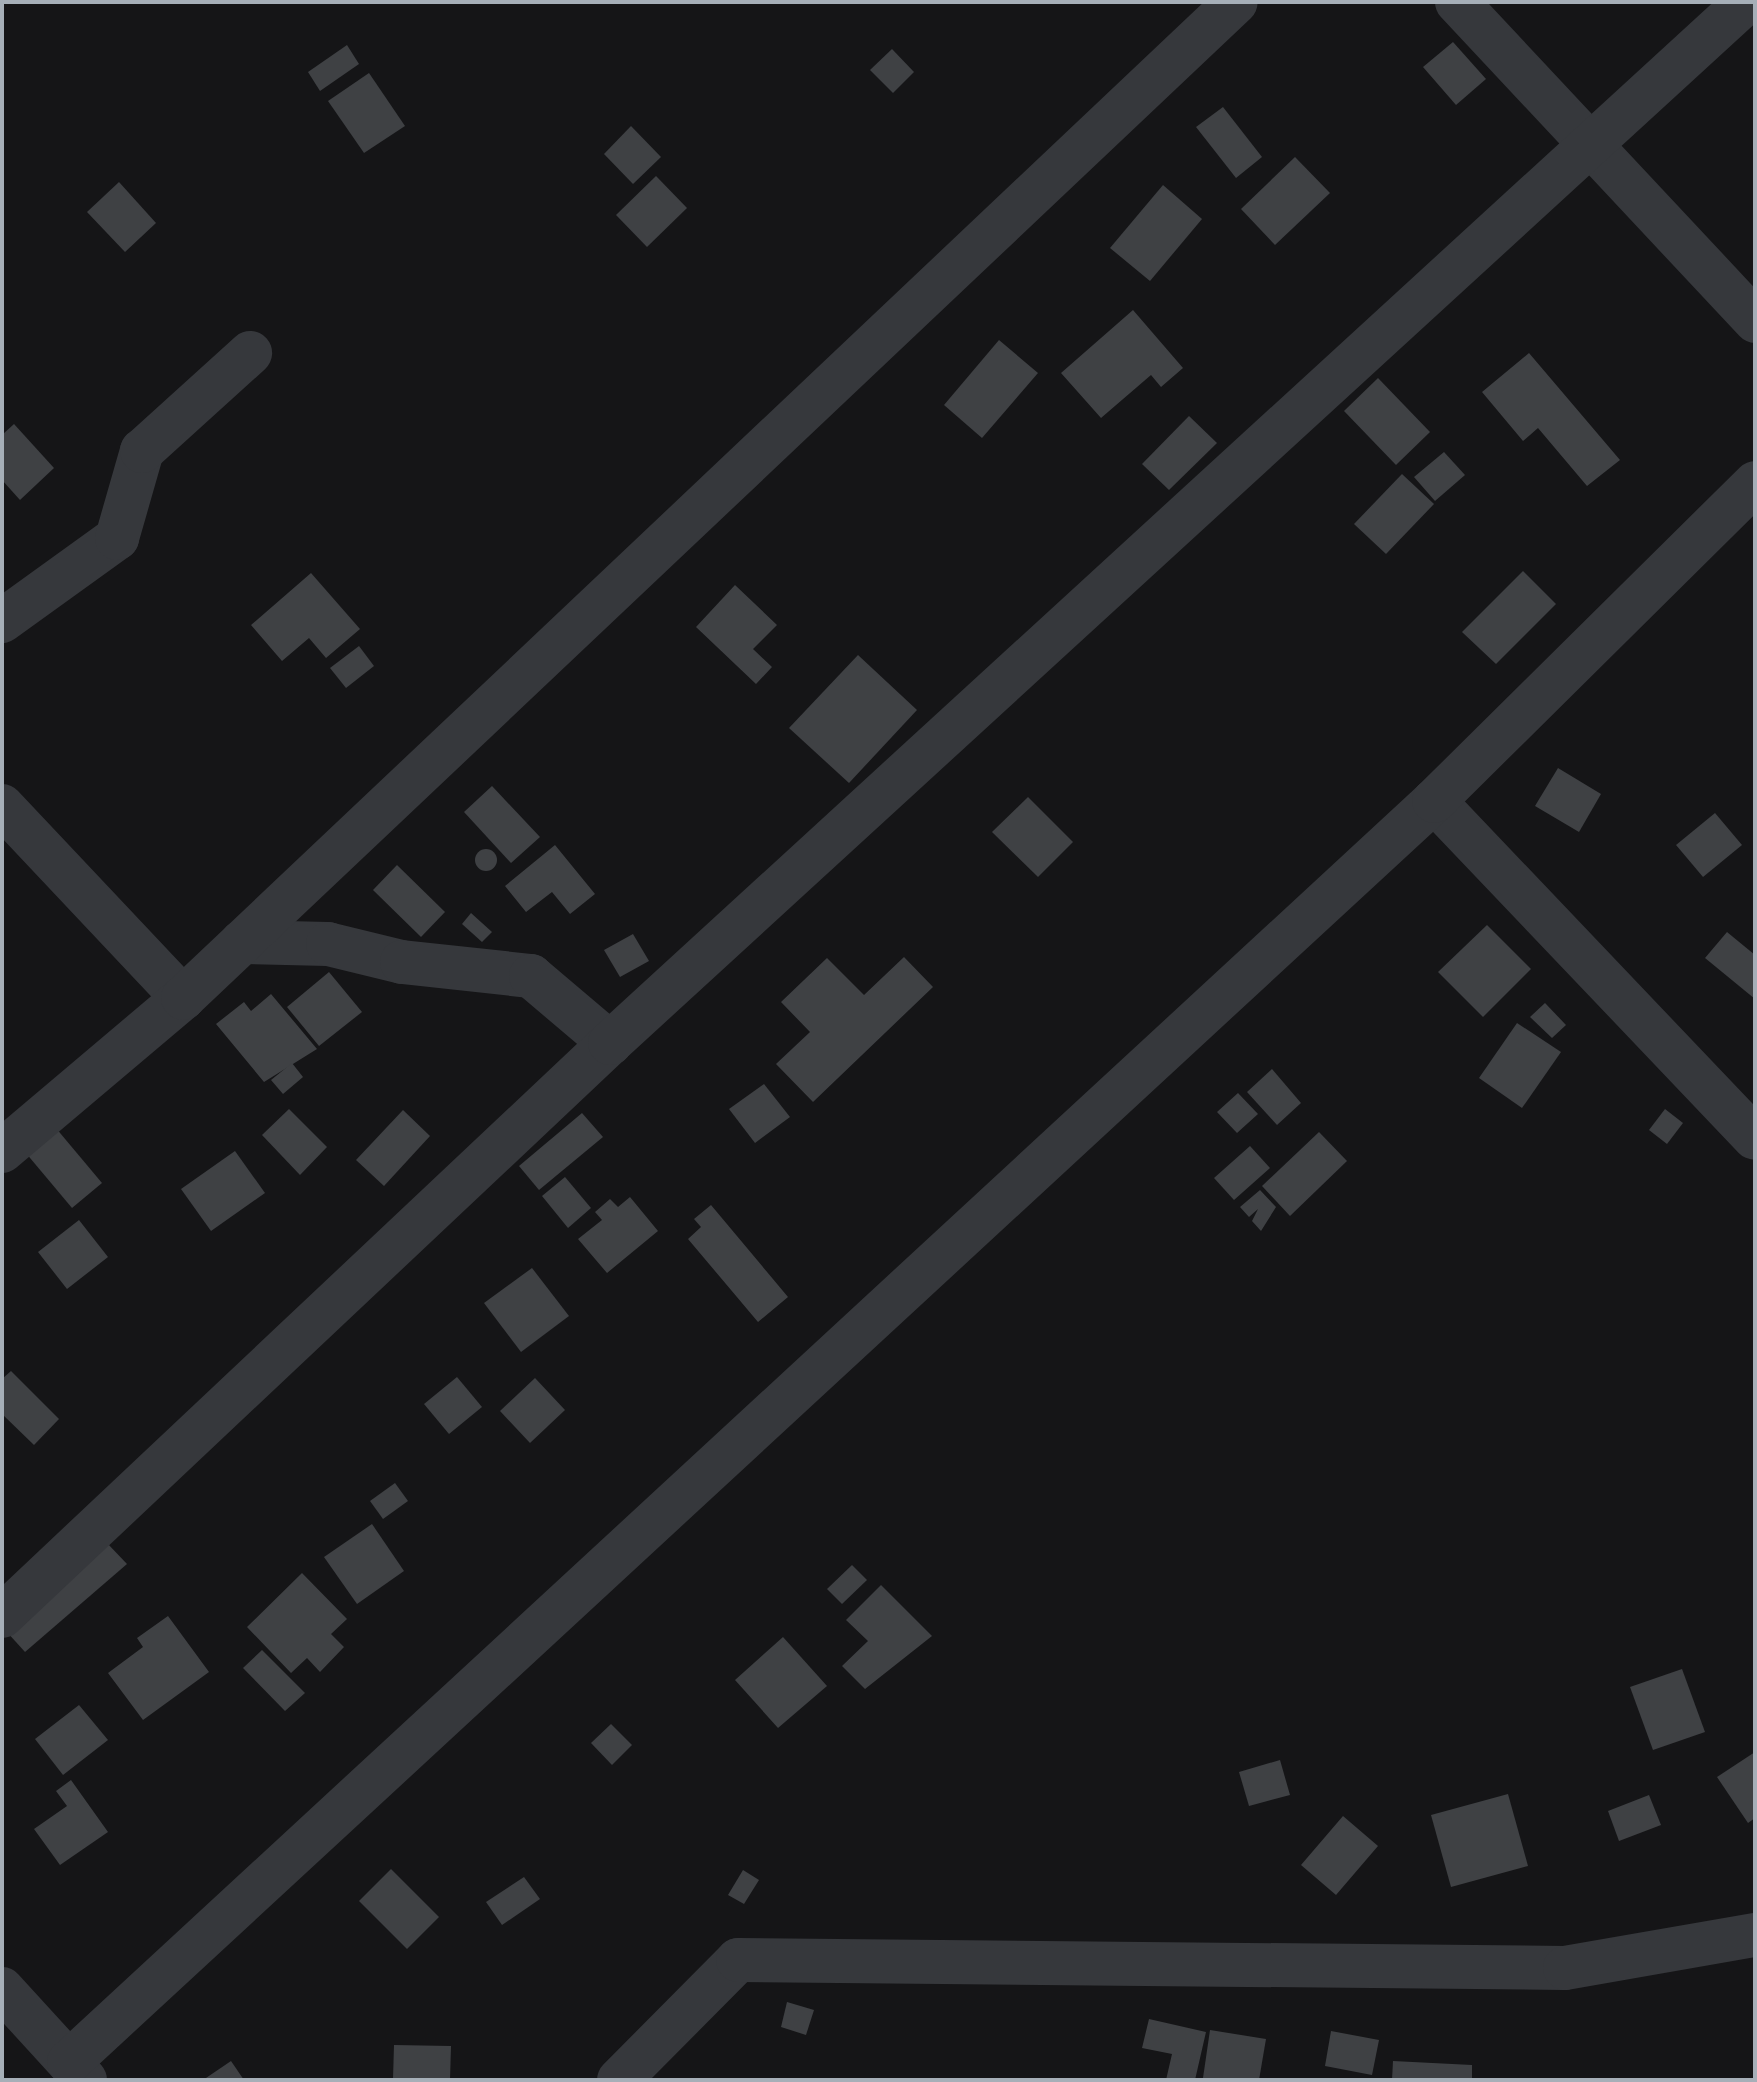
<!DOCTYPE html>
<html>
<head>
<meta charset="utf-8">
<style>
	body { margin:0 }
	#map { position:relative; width:1757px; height:2082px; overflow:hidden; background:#151517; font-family:"Sofia Sans Condensed",sans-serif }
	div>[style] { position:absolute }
	.building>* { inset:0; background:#3f4144 }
	.round { border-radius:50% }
	.minor>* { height:44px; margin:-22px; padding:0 22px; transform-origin:22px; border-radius:22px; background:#36383c }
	span { translate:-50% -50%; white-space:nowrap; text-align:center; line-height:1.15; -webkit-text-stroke:6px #101012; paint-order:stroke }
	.frame { position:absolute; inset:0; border:4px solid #a6afb8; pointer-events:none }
</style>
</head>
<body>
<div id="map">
	<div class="building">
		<i style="clip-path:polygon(1453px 42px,1486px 79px,1456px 105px,1423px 67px)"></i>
		<i style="clip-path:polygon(347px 45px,359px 64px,320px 91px,308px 72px)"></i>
		<i style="clip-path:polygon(892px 49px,914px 72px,893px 93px,870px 70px)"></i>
		<i style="clip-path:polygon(369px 73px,405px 126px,364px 153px,328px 101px)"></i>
		<i style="clip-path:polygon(1223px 107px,1262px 157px,1236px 178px,1196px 127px)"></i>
		<i style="clip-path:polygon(631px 126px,661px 157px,633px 184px,604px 154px)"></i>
		<i style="clip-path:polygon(1295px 157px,1330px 193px,1275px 245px,1241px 209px)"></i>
		<i style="clip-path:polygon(656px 176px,687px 208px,647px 247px,616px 215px)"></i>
		<i style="clip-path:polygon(119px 182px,156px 223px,125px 252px,87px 212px)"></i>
		<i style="clip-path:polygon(1163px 185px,1202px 219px,1150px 281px,1110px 248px)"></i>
		<i style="clip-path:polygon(1133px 310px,1183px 368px,1161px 387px,1151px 375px,1101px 418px,1061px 373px)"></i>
		<i style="clip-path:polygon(999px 340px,1038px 373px,982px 438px,944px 405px)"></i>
		<i style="clip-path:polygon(1529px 353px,1620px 460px,1587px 486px,1538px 428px,1523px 441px,1482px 392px)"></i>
		<i style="clip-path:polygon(1378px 378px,1430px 432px,1396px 465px,1344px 411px)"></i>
		<i style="clip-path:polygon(1189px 416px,1217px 443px,1169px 490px,1142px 464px)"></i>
		<i style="clip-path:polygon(14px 424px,54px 468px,20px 500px,2px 480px,2px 435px)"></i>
		<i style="clip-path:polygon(1444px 452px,1465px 475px,1435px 501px,1414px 477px)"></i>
		<i style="clip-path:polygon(1402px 474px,1434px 504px,1386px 554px,1354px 524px)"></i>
		<i style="clip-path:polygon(1523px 571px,1556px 604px,1496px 664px,1462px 632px)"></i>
		<i style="clip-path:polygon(311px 573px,360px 629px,326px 658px,309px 638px,282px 661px,251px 625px)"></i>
		<i style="clip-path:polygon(735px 585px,777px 625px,753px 649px,772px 667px,756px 684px,696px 627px)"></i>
		<i style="clip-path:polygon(359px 646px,374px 666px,346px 688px,330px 668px)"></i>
		<i style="clip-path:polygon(858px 655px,917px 710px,849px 783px,789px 728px)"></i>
		<i style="clip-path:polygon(1558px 768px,1601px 794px,1579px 832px,1535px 806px)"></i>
		<i style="clip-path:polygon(492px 786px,540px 837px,511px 863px,464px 812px)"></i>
		<i style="clip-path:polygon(1028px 797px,1073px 842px,1038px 877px,992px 832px)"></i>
		<i style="clip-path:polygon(1715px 813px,1742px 845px,1703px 877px,1676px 845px)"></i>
		<i style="clip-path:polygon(555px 845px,595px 894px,570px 914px,552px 892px,526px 912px,505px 886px)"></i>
		<i class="round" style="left:475px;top:849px;width:22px;height:22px"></i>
		<i style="clip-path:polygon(397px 865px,445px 912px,421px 937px,373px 890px)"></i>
		<i style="clip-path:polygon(471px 913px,492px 932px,482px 942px,462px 924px)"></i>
		<i style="clip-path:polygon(1487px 925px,1531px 969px,1483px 1017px,1438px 972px)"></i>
		<i style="clip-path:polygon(1727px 932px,1755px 955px,1755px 999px,1705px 958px)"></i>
		<i style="clip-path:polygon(633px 934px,649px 961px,620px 977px,604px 950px)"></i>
		<i style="clip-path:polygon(904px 957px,933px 987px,813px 1102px,776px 1064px,810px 1032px,781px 1002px,827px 958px,864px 995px)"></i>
		<i style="clip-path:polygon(329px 972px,362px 1012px,319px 1046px,287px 1007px)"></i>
		<i style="clip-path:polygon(271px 994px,317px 1049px,264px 1082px,216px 1024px,244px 1002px,251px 1011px)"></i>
		<i style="clip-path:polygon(1545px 1003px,1566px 1025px,1552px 1038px,1530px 1017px)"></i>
		<i style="clip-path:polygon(1517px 1023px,1561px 1052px,1522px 1108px,1479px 1078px)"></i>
		<i style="clip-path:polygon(292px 1063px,303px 1077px,283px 1094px,271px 1080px)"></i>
		<i style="clip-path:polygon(1272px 1069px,1301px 1103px,1277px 1125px,1247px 1092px)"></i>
		<i style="clip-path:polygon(764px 1084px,790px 1117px,755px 1143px,729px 1109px)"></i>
		<i style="clip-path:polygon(1238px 1093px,1258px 1114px,1237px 1133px,1217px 1112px)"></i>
		<i style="clip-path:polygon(289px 1109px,327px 1147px,300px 1175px,262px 1135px)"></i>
		<i style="clip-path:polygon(1665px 1109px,1683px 1123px,1667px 1144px,1649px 1130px)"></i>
		<i style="clip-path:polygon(403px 1110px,430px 1136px,384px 1186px,356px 1160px)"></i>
		<i style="clip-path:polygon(582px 1113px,603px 1137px,539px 1190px,519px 1166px)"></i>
		<i style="clip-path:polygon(50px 1121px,102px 1183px,72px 1208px,20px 1146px)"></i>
		<i style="clip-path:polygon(1319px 1132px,1347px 1161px,1290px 1216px,1262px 1186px)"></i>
		<i style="clip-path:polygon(1250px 1146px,1270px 1168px,1234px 1200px,1214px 1178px)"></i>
		<i style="clip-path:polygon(235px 1151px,265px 1193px,211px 1231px,181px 1189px)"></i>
		<i style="clip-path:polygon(565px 1177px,591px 1208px,568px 1228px,542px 1196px)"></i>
		<i style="clip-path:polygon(1260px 1190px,1276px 1207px,1261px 1231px,1252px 1221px,1258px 1209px,1249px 1217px,1240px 1207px)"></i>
		<i style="clip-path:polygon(630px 1197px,658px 1231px,607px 1273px,578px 1239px,602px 1220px,595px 1212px,610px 1199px,618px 1207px)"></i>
		<i style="clip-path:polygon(711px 1205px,788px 1297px,758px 1322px,688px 1239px,701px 1227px,694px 1219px)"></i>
		<i style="clip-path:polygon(79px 1220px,108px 1257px,67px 1289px,38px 1252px)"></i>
		<i style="clip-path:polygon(532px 1268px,569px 1316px,521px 1352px,484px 1303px)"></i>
		<i style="clip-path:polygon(11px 1371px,59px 1419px,34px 1445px,2px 1414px,2px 1379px)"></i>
		<i style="clip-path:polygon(457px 1377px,482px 1407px,449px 1434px,424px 1404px)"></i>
		<i style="clip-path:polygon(535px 1378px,565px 1410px,530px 1443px,500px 1411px)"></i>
		<i style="clip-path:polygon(395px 1483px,408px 1501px,383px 1519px,370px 1501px)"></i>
		<i style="clip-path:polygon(372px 1524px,404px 1571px,357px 1604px,324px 1557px)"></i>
		<i style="clip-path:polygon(107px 1543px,127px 1564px,25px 1652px,6px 1631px)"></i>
		<i style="clip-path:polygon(852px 1565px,867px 1580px,842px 1604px,827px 1589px)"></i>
		<i style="clip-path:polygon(302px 1573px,347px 1619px,331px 1634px,344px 1647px,320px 1672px,307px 1658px,291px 1673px,247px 1627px)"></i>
		<i style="clip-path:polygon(881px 1585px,932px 1636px,865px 1689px,842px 1666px,868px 1641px,846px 1620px)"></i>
		<i style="clip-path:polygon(168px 1616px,209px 1672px,143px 1720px,108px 1673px,143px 1647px,137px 1638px)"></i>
		<i style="clip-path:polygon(783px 1637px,827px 1686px,778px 1728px,735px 1680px)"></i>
		<i style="clip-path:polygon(262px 1650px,305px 1693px,285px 1711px,243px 1668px)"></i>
		<i style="clip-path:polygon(1682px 1669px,1705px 1732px,1653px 1750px,1630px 1687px)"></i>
		<i style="clip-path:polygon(79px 1705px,108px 1740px,63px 1775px,35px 1739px)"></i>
		<i style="clip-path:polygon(611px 1724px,632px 1745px,612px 1765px,591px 1743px)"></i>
		<i style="clip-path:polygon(1755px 1752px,1755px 1818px,1748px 1823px,1717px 1777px)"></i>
		<i style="clip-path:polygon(1280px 1760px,1290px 1795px,1249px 1806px,1239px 1772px)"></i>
		<i style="clip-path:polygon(71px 1780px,108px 1832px,60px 1865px,34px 1829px,67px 1806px,56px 1791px)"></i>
		<i style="clip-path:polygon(1508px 1794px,1528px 1866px,1451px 1887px,1431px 1815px)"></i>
		<i style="clip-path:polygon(1649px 1795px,1661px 1825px,1619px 1841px,1608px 1811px)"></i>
		<i style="clip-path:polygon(1343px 1816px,1378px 1846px,1336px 1895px,1301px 1865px)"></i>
		<i style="clip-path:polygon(391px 1869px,439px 1917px,407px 1949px,359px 1901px)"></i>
		<i style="clip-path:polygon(743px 1870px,759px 1880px,744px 1904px,728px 1895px)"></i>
		<i style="clip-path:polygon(524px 1877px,540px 1899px,502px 1925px,486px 1902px)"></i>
		<i style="clip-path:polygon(787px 2002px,814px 2010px,806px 2035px,781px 2027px)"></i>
		<i style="clip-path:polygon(1149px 2019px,1206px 2032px,1195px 2080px,1166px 2080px,1172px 2054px,1142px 2048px)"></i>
		<i style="clip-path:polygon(1210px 2030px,1266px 2039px,1259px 2080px,1203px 2078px)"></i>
		<i style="clip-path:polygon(1331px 2031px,1379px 2040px,1372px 2075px,1325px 2066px)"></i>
		<i style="clip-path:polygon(394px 2045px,451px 2046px,450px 2080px,393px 2079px)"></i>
		<i style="clip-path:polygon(231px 2061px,244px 2080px,203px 2080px)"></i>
		<i style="clip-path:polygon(1393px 2061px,1472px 2065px,1472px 2080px,1392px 2080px)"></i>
	</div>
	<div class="minor">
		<i style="left:1457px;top:2px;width:437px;rotate:46.9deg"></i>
		<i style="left:2px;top:621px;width:142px;rotate:-35.8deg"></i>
		<i style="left:117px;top:538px;width:91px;rotate:-74deg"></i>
		<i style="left:142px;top:451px;width:146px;rotate:-42.2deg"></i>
		<i style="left:1434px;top:801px;width:465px;rotate:46.4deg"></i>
		<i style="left:2px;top:806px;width:264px;rotate:46.7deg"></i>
		<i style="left:242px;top:942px;width:86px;rotate:1.3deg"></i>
		<i style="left:328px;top:944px;width:76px;rotate:13.7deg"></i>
		<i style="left:402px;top:962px;width:130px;rotate:6.2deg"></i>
		<i style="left:531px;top:976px;width:104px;rotate:40.3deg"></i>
		<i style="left:2px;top:1151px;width:237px;rotate:-40.2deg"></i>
		<i style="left:183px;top:998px;width:1449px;rotate:-43.41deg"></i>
		<i style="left:2px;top:1616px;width:835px;rotate:-43.3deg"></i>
		<i style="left:610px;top:1043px;width:1541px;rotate:-42.5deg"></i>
		<i style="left:2px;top:1989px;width:123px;rotate:47.6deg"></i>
		<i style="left:69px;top:2062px;width:1858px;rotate:-42.73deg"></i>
		<i style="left:1434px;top:801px;width:452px;rotate:-44.7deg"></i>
		<i style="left:619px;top:2080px;width:169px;rotate:-45.2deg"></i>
		<i style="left:738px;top:1960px;width:827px;rotate:0.55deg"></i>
		<i style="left:1565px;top:1968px;width:193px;rotate:-9.9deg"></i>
	</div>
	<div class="frame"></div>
</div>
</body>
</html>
